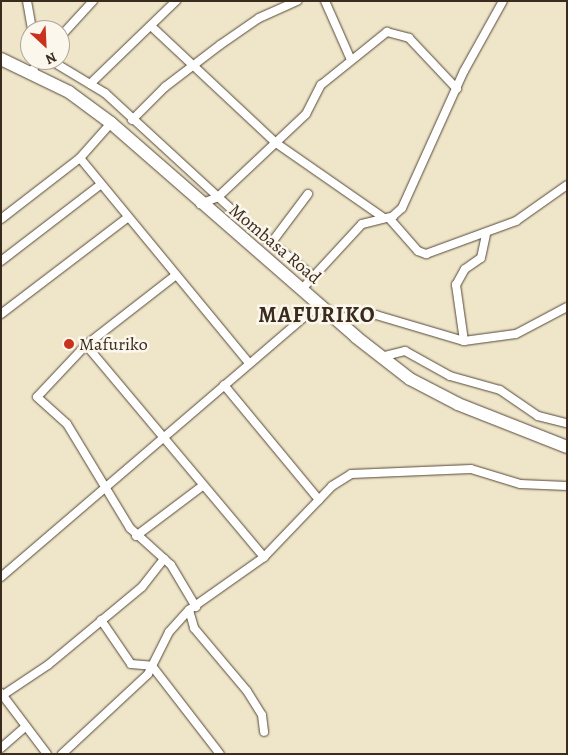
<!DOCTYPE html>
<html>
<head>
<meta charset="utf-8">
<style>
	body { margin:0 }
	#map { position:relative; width:568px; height:755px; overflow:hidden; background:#efe6c9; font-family:Alegreya,serif }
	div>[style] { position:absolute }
	.roads { filter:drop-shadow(0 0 1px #564638) drop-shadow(0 0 1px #564638) }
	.minor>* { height:8px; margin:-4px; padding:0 4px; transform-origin:4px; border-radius:4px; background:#fff }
	.trunk>* { height:12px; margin:-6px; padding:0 6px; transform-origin:6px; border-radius:6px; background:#fff }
	.dots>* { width:14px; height:14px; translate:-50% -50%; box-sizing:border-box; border:2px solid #fbf7ec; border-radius:50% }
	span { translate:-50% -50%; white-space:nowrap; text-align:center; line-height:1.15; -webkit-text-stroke:5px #fbf7ec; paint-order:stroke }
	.street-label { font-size:18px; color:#3b2a1e }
	.poi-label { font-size:18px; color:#3b2a1e }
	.left { translate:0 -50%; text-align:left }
	.district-label { font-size:22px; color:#3b2a1e; font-weight:700; letter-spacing:1px }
	.frame { position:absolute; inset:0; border:2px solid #3b2a1e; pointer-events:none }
	.north { position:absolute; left:20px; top:20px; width:50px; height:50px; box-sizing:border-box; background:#fbf7ec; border:1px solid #aea59a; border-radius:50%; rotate:155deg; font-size:14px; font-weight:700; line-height:20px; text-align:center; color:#3b2a1e }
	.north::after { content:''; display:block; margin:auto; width:18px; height:22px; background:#c8321e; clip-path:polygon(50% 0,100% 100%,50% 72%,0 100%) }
</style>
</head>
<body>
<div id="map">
	<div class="roads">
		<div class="minor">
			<i style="left:27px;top:1px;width:29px;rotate:80deg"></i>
			<i style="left:325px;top:1px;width:64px;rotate:66.2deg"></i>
			<i style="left:151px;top:26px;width:171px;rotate:43.1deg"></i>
			<i style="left:276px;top:143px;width:131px;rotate:34.8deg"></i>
			<i style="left:60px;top:37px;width:49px;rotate:-47.5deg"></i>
			<i style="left:50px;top:60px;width:64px;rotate:31deg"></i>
			<i style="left:105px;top:93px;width:189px;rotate:42.6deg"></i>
			<i style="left:244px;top:221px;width:88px;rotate:38.6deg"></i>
			<i style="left:32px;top:72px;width:13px;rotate:-63deg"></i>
			<i style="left:90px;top:84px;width:120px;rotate:-44deg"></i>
			<i style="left:132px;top:120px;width:47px;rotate:-45deg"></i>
			<i style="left:165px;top:87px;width:69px;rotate:-37.4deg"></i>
			<i style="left:220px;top:45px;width:47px;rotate:-34.7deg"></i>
			<i style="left:259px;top:18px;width:42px;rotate:-24.1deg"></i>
			<i style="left:80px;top:158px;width:266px;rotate:50.5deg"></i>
			<i style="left:200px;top:204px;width:19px;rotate:-21deg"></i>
			<i style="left:218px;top:197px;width:121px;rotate:-43.3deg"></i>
			<i style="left:306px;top:114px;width:33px;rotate:-63deg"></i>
			<i style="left:321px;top:85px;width:85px;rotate:-38.8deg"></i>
			<i style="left:387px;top:32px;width:23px;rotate:15deg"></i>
			<i style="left:409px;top:38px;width:70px;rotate:46.7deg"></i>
			<i style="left:389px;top:218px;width:44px;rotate:48.7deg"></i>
			<i style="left:418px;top:251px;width:9px;rotate:21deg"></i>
			<i style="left:426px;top:254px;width:96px;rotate:-20.1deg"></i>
			<i style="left:516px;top:221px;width:62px;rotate:-35.2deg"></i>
			<i style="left:1px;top:219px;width:100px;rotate:-37.7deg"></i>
			<i style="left:80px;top:158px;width:47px;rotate:-48.5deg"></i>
			<i style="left:272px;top:242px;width:60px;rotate:-53.1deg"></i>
			<i style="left:1px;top:261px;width:125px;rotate:-37.5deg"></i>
			<i style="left:176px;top:275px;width:114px;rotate:142.1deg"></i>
			<i style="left:86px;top:345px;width:71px;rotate:133.3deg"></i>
			<i style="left:37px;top:397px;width:40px;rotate:42deg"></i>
			<i style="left:67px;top:424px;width:122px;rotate:58.8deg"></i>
			<i style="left:130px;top:528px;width:55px;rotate:42.1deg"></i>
			<i style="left:171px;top:565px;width:49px;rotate:59.2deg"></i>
			<i style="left:302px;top:289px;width:88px;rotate:-47.3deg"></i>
			<i style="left:362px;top:224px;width:32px;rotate:-14deg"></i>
			<i style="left:393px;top:216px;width:12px;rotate:-42deg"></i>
			<i style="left:402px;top:208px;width:150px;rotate:-65.7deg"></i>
			<i style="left:464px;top:71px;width:80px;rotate:-60.9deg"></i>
			<i style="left:1px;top:314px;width:158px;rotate:-37.3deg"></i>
			<i style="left:335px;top:318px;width:41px;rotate:-4.2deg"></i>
			<i style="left:376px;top:315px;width:92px;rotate:16.5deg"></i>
			<i style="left:464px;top:341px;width:52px;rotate:-7.7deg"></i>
			<i style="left:516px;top:334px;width:58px;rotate:-27.9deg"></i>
			<i style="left:464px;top:341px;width:57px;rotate:-98.1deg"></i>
			<i style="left:456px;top:285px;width:18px;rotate:-61deg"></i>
			<i style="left:465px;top:269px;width:19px;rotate:-35deg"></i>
			<i style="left:481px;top:258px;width:24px;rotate:-78deg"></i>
			<i style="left:86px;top:345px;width:277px;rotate:50deg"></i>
			<i style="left:381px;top:357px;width:25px;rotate:-14deg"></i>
			<i style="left:405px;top:351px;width:51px;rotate:29.1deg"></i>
			<i style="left:450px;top:376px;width:52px;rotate:15.6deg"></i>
			<i style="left:500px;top:390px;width:46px;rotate:34.4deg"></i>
			<i style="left:538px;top:416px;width:30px;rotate:14deg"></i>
			<i style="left:224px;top:385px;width:149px;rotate:50.4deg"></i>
			<i style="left:136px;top:536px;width:81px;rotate:-37deg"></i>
			<i style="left:1px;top:577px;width:419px;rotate:-40.6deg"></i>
			<i style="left:189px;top:610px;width:19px;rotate:74deg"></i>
			<i style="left:194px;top:628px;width:82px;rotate:49.9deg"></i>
			<i style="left:247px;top:691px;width:28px;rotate:58deg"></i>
			<i style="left:262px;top:715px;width:17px;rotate:83deg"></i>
			<i style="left:101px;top:620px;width:53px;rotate:55.7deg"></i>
			<i style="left:131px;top:664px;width:21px;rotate:5deg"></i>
			<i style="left:152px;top:666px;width:111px;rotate:52.3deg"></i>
			<i style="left:1px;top:693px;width:76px;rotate:53deg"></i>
			<i style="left:3px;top:695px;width:54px;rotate:-33.7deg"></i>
			<i style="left:48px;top:665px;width:122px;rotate:-39.7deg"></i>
			<i style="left:142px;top:587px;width:36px;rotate:-52deg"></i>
			<i style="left:1px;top:748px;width:33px;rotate:-41deg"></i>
			<i style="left:62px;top:754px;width:117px;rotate:-42.9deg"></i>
			<i style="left:148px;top:674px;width:47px;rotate:-63.4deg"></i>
			<i style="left:169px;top:632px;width:30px;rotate:-48deg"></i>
			<i style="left:189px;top:610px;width:92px;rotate:-35.2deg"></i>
			<i style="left:264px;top:557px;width:98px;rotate:-46.2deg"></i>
			<i style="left:332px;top:486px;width:22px;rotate:-32deg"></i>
			<i style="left:351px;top:474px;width:120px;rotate:-2.4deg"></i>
			<i style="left:471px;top:469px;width:51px;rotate:17deg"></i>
			<i style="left:520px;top:484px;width:47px;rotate:2.4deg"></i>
		</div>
		<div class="trunk">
			<i style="left:1px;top:59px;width:76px;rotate:25.9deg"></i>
			<i style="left:69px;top:92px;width:52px;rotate:36.4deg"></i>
			<i style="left:111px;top:123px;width:325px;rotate:41.1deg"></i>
			<i style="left:356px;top:337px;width:68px;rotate:37.9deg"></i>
			<i style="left:410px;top:379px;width:54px;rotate:27.5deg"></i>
			<i style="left:458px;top:404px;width:117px;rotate:21.5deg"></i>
		</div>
	</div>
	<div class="dots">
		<i style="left:69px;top:344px;background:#c8321e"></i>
	</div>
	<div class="street-label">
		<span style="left:275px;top:244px;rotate:40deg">Mombasa Road</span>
	</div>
	<div class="poi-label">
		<span class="left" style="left:79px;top:344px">Mafuriko</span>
	</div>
	<div class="district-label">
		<span style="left:317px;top:316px">MAFURIKO</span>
	</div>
	<div class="frame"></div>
	<div class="north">N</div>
</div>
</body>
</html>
